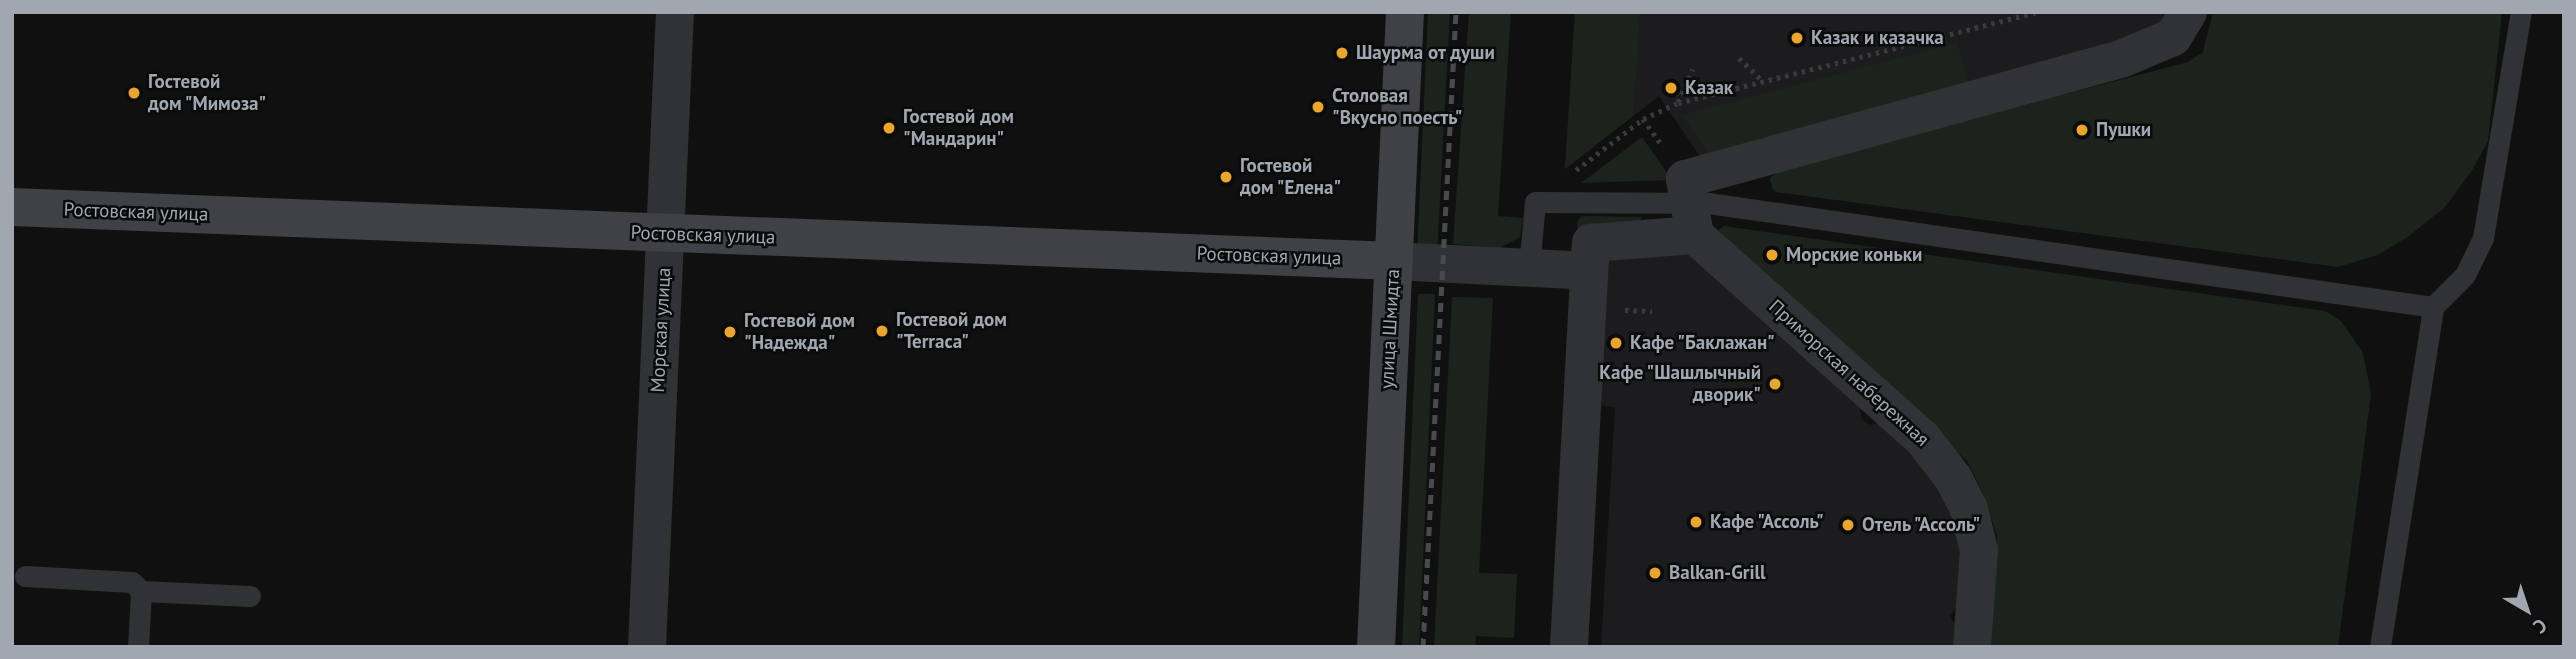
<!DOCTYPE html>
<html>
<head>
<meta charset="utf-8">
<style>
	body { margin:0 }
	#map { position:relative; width:2576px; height:659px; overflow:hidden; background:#101011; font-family:"PT Sans",sans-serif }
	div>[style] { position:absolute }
	.built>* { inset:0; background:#1c1c1e }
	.green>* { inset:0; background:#1c231d }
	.path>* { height:4.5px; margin-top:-2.25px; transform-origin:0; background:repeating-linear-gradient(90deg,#37393d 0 3.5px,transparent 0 8.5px) }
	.lane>* { height:21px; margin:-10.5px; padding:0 10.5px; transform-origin:10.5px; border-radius:10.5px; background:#313236 }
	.street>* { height:38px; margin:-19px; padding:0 19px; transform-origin:19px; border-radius:19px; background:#313236 }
	.secondary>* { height:38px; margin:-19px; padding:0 19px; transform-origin:19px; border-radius:19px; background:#3f4146 }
	.rail>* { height:5px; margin-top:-2.5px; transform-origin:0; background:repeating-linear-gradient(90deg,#484a4f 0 9px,transparent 0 16px) }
	.dots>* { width:19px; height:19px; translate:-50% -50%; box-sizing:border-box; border:4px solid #0b0b0c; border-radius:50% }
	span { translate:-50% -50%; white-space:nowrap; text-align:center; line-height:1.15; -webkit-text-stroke:5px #0b0b0c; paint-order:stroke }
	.poi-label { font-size:19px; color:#a1a7b1; font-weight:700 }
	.left { translate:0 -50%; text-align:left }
	.right { translate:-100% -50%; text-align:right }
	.street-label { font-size:19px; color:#a1a7b1 }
	.frame { position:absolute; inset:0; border:14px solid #a1a7b1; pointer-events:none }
	.north { position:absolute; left:2492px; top:575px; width:70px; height:70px; -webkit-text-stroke:5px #0b0b0c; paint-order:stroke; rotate:141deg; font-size:19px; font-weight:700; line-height:28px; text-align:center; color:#a1a7b1 }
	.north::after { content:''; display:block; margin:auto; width:24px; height:32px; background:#a1a7b1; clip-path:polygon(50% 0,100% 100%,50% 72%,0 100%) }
</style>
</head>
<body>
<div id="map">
	<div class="built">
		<i style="clip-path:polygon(1575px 12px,2164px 12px,2159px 28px,1705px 164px,1659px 96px,1565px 169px)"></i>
		<i style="clip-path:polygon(1686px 248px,1859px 406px,1862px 420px,1871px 425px,1882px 421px,1935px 478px,1964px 544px,1956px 608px,1950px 616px,1957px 628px,1958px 647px,1601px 647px,1615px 407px,1596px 405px,1606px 253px)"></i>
	</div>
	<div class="green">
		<i style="clip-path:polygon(1428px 12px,1450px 12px,1437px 255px,1417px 255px)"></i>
		<i style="clip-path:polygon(1469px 12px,1511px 12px,1498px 216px,1523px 218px,1520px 237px,1500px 248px,1453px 244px)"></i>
		<i style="clip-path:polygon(1575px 12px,1640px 12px,1637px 63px,1633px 116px,1565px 169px)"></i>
		<i style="clip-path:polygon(2213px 12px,2502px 12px,2488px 141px,2473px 169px,2445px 207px,2409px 236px,2378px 255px,2338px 267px,1776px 192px,1772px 188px,1770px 178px,1781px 169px,2188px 62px,2203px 52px)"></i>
		<i style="clip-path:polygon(1957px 43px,1970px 85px,1711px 157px,1682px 115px)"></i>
		<i style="clip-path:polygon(1642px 137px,1672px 180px,1581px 183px)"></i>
		<i style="clip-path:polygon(1582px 216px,1641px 217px,1640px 228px,1578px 231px,1577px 222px)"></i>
		<i style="clip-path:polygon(1724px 226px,2325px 311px,2341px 321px,2363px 353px,2371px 394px,2338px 647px,1989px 647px,1997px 536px,1983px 493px,1967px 461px,1718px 230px)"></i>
		<i style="clip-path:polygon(1418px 294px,1435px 294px,1419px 647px,1402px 647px)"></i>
		<i style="clip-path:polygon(1452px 297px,1493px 298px,1479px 573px,1517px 574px,1514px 638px,1476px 636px,1475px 647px,1434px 647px)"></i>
	</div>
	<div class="path">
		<i style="left:1739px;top:58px;width:33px;rotate:44deg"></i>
		<i style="left:1678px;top:102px;width:36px;rotate:-66deg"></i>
		<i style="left:1643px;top:119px;width:34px;rotate:54deg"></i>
		<i style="left:1576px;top:170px;width:84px;rotate:-37.3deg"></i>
		<i style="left:1643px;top:119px;width:38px;rotate:-25deg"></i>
		<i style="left:1678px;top:103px;width:370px;rotate:-14.2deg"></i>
		<i style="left:1625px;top:310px;width:27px;rotate:2deg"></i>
	</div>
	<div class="lane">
		<i style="left:1529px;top:268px;width:66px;rotate:-84.8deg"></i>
		<i style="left:1535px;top:202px;width:173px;rotate:0.3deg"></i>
		<i style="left:1708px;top:203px;width:732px;rotate:8.16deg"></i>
		<i style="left:25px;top:576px;width:107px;rotate:3.2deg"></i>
		<i style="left:132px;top:582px;width:13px;rotate:45deg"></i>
		<i style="left:138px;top:647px;width:56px;rotate:-86.9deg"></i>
		<i style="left:141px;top:591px;width:109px;rotate:2.6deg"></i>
		<i style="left:2380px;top:647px;width:344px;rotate:-81.1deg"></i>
		<i style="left:2433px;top:307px;width:45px;rotate:-45deg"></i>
		<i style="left:2465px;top:275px;width:41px;rotate:-64.1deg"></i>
		<i style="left:2483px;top:238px;width:229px;rotate:-80.5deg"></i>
	</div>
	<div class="street">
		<i style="left:1394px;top:261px;width:195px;rotate:2.9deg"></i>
		<i style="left:647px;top:647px;width:636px;rotate:-87.48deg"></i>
		<i style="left:1569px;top:647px;width:405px;rotate:-86.9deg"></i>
		<i style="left:1591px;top:243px;width:104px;rotate:-4.4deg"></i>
		<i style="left:1972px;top:647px;width:97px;rotate:-85.9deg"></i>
		<i style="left:1979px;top:550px;width:42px;rotate:-103.7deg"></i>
		<i style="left:1969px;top:509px;width:34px;rotate:-117deg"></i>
		<i style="left:1954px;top:479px;width:51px;rotate:-127.8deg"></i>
		<i style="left:1923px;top:439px;width:306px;rotate:-138.2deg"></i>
		<i style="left:1695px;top:235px;width:57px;rotate:-100.1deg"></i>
		<i style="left:1685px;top:179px;width:452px;rotate:-15.4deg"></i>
		<i style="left:2121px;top:59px;width:56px;rotate:-22.9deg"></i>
		<i style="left:2173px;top:37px;width:29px;rotate:-59deg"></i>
	</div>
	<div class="secondary">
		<i style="left:12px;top:207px;width:1383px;rotate:2.24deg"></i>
		<i style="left:1376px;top:647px;width:636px;rotate:-87.39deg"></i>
	</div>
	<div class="rail">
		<i style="left:1423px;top:647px;width:636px;rotate:-87.03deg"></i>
	</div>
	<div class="dots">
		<i style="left:1797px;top:38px;background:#e9a530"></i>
		<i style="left:1342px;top:53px;background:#e9a530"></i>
		<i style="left:1671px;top:88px;background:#e9a530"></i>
		<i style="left:134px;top:93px;background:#e9a530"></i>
		<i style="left:1318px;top:107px;background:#e9a530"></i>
		<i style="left:889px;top:128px;background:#e9a530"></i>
		<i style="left:2082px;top:130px;background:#e9a530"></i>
		<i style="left:1226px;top:177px;background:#e9a530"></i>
		<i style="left:1772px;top:255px;background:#e9a530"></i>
		<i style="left:882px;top:331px;background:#e9a530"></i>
		<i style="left:730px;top:332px;background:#e9a530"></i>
		<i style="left:1616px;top:343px;background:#e9a530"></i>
		<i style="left:1775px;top:384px;background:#e9a530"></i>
		<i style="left:1696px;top:522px;background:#e9a530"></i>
		<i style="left:1848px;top:525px;background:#e9a530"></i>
		<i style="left:1655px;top:573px;background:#e9a530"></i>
	</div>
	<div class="poi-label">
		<span class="left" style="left:1811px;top:38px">Казак и казачка</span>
		<span class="left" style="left:1356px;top:53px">Шаурма от души</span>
		<span class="left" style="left:148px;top:93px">Гостевой<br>дом "Мимоза"</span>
		<span class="left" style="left:1685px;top:88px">Казак</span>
		<span class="left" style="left:1332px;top:107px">Столовая<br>"Вкусно поесть"</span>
		<span class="left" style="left:903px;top:128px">Гостевой дом<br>"Мандарин"</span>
		<span class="left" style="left:2096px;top:130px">Пушки</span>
		<span class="left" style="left:1240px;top:177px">Гостевой<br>дом "Елена"</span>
		<span class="left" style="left:1786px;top:255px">Морские коньки</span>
		<span class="left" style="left:896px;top:331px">Гостевой дом<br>"Terraca"</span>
		<span class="left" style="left:744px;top:332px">Гостевой дом<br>"Надежда"</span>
		<span class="left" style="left:1630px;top:343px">Кафе "Баклажан"</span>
		<span class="right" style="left:1761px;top:384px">Кафе "Шашлычный<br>дворик"</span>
		<span class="left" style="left:1710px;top:522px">Кафе "Ассоль"</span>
		<span class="left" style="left:1862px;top:525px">Отель "Ассоль"</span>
		<span class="left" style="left:1669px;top:573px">Balkan-Grill</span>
	</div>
	<div class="street-label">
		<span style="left:136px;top:212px;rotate:2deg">Ростовская улица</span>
		<span style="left:703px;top:235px;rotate:2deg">Ростовская улица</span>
		<span style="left:1269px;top:256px;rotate:2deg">Ростовская улица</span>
		<span style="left:1390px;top:329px;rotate:-87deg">улица Шмидта</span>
		<span style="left:661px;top:330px;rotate:-87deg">Морская улица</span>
		<span style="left:1849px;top:373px;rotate:42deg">Приморская набережная</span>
	</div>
	<div class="frame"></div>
	<div class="north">С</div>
</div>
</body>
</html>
